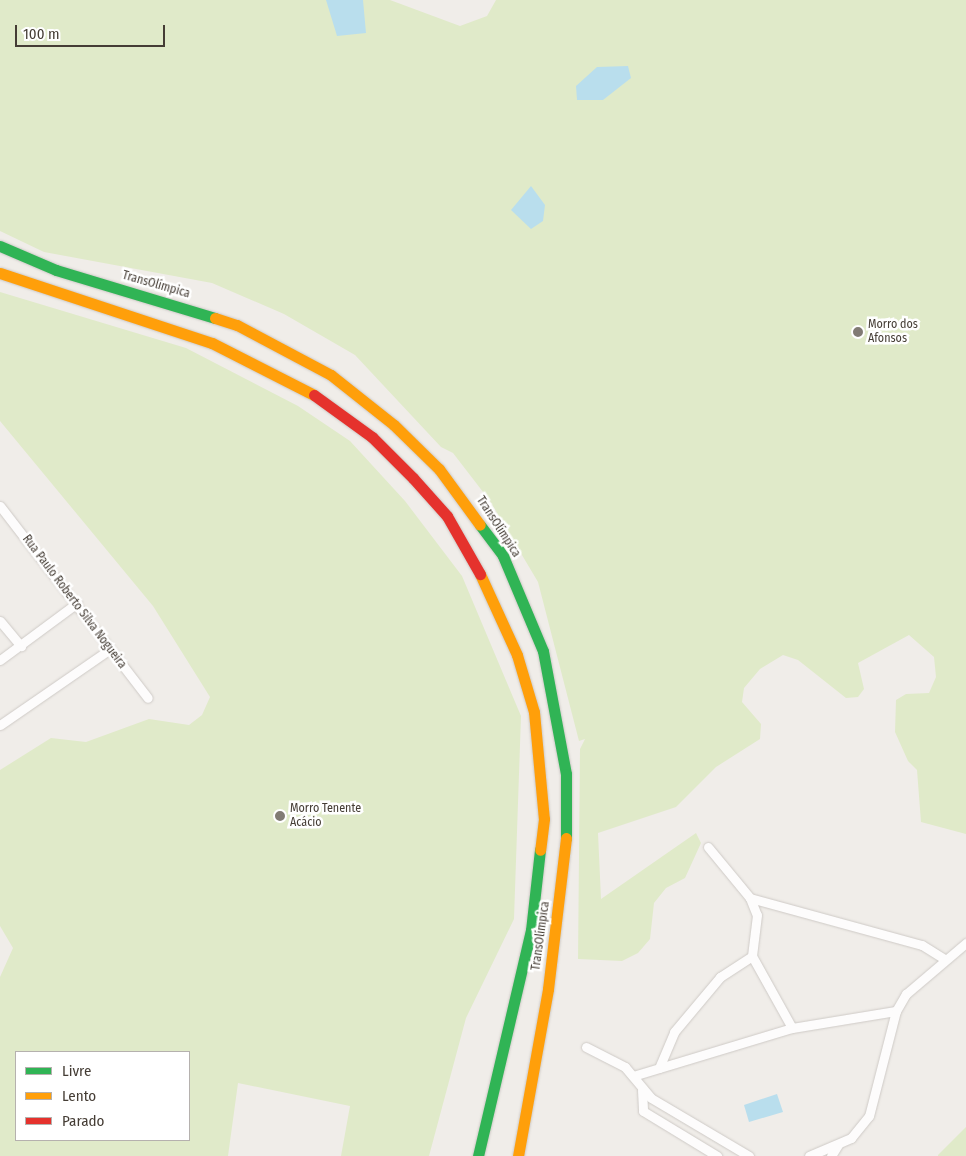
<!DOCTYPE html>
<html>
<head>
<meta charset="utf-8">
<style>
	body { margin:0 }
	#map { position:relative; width:966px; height:1156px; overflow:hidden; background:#f0ede9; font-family:"Fira Sans Condensed",sans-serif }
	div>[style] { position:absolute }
	.green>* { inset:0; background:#e0eac9 }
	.water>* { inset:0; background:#b9deed }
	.roads { filter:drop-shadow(0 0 1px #cecac6) drop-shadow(0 0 1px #cecac6) }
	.street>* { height:9px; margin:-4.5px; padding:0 4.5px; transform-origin:4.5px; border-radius:4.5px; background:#fdfcfc }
	.fast>* { height:11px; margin:-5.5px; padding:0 5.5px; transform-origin:5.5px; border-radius:5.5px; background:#30b455 }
	.slow>* { height:11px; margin:-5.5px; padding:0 5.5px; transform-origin:5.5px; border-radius:5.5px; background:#ff9f0a }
	.jam>* { height:11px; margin:-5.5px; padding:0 5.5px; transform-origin:5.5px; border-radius:5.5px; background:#e5322d }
	.dots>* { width:14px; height:14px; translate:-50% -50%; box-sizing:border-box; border:2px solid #fff; border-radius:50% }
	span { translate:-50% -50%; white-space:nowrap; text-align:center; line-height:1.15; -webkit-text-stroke:5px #fff; paint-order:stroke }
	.street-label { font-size:12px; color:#453d35 }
	.poi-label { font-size:12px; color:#453d35 }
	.left { translate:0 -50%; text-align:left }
	.legend { position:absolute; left:15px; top:1051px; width:175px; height:90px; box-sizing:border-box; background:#fff; border:1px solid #b5b1ae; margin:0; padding:6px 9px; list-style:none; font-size:15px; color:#453d35 }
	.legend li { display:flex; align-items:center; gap:10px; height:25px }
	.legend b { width:25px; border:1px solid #b5b1ae }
	.scale { position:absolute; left:15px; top:25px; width:150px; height:22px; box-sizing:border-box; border:2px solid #453d35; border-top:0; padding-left:6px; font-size:15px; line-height:18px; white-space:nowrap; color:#453d35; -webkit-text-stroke:4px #fff; paint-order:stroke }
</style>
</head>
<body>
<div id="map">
	<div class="green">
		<i style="clip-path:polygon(0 0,390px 0,460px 26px,487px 16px,496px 0,966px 0,966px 834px,921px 822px,917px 770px,908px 761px,895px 732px,896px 700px,906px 694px,929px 693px,936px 677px,934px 657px,909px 635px,858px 663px,864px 689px,858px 697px,846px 698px,798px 660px,783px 655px,760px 669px,744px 688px,742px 702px,761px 724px,760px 739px,716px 767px,676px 807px,598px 833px,601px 899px,696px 833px,701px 843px,685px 878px,666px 888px,654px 903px,650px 939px,638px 953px,622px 961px,578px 959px,580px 749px,585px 739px,579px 741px,538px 582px,490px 501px,453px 453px,441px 447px,355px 355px,284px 314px,212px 283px,44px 252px,0 231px)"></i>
		<i style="clip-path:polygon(evenodd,0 292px,186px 348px,298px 406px,350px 441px,405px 501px,462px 576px,521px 716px,514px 919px,466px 1018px,429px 1156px,341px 1156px,350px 1106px,238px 1083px,228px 1156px,0 1156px,0 977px,13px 948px,0 926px,0 770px,51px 738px,86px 742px,149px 719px,189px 725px,202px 715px,210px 697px,153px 606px,0 421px,0 292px,16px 1052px,189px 1052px,189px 1140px,16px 1140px,16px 1052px)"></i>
		<i style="clip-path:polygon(966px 1127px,966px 1156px,938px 1156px,938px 1155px)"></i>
	</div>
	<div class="water">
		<i style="clip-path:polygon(326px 0,363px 0,366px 33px,337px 36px)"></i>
		<i style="clip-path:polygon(628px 66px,631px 78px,603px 100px,577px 100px,576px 86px,597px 67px)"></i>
		<i style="clip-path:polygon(531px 186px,545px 205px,543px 221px,531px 229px,511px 210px)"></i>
		<i style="clip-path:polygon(777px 1094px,783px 1112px,749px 1122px,744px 1105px)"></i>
	</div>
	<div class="roads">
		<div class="street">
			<i style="left:0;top:506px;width:242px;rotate:52.4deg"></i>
			<i style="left:0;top:621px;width:33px;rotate:50deg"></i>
			<i style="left:0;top:660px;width:96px;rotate:-36.5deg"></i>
			<i style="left:0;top:725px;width:134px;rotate:-34.6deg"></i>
			<i style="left:708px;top:847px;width:66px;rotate:50.5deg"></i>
			<i style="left:750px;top:898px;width:18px;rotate:68deg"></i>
			<i style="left:757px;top:915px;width:41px;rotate:97deg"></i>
			<i style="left:752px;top:956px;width:82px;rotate:60.9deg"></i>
			<i style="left:750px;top:898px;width:178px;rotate:15.3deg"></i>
			<i style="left:922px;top:945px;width:26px;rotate:32deg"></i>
			<i style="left:586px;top:1047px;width:44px;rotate:27.1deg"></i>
			<i style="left:625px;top:1067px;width:40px;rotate:50deg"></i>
			<i style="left:651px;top:1098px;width:114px;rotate:30.6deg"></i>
			<i style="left:659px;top:1068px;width:39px;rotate:-67deg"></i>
			<i style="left:674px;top:1032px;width:72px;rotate:-50.1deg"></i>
			<i style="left:720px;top:977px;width:38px;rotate:-33deg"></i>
			<i style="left:633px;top:1076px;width:166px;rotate:-16.8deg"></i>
			<i style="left:792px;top:1028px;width:105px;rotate:-9.3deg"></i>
			<i style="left:642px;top:1090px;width:21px;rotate:87deg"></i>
			<i style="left:643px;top:1111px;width:87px;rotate:31.3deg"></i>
			<i style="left:809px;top:1156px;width:46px;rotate:-23.2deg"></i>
			<i style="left:851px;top:1138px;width:28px;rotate:-51deg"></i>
			<i style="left:869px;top:1116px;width:108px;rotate:-75.6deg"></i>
			<i style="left:896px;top:1011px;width:20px;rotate:-60deg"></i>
			<i style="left:906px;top:994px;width:79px;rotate:-40.4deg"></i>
			<i style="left:831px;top:1156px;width:13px;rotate:-58deg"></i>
		</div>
		<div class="fast">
			<i style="left:0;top:246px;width:61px;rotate:23.2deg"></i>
			<i style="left:56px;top:270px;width:166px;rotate:16.8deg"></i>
			<i style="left:480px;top:525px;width:39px;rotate:53deg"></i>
			<i style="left:503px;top:556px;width:103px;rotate:67.2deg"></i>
			<i style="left:543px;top:651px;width:125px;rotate:79.4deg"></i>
			<i style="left:566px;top:774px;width:64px;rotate:90deg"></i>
			<i style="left:478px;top:1156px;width:232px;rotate:-76.8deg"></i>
			<i style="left:531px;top:930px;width:81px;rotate:-83.6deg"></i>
		</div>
		<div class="slow">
			<i style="left:0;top:273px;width:223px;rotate:18.3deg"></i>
			<i style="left:212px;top:343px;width:114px;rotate:27deg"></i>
			<i style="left:215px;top:318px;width:23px;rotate:18deg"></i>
			<i style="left:237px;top:325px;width:106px;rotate:28deg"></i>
			<i style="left:331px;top:375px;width:80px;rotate:38.4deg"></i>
			<i style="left:394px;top:425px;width:63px;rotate:44.4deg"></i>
			<i style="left:439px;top:469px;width:69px;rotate:53.8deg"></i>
			<i style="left:480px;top:574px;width:89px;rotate:65.4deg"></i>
			<i style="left:517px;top:655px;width:59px;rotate:73.4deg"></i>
			<i style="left:534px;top:712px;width:107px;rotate:84.7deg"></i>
			<i style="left:544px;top:819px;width:31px;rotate:97deg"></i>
			<i style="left:518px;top:1156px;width:170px;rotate:-79.8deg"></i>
			<i style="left:548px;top:989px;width:152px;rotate:-83.2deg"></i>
		</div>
		<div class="jam">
			<i style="left:314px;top:395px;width:72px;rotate:35.9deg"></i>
			<i style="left:372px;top:437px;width:58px;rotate:45deg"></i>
			<i style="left:413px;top:478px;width:51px;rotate:48.2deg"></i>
			<i style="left:447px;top:516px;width:67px;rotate:60.4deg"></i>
		</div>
	</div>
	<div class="dots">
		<i style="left:858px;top:332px;background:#817b74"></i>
		<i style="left:280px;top:816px;background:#817b74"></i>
	</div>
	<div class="street-label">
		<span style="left:156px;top:285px;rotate:16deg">TransOlímpica</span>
		<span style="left:498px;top:527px;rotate:57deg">TransOlímpica</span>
		<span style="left:74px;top:602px;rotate:53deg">Rua Paulo Roberto Silva Nogueira</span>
		<span style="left:541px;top:936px;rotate:-82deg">TransOlímpica</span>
	</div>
	<div class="poi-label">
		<span class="left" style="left:868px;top:332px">Morro dos<br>Afonsos</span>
		<span class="left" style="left:290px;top:816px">Morro Tenente<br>Acácio</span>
	</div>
	<ul class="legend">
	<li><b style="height:6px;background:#30b455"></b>Livre</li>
	<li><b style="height:6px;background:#ff9f0a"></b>Lento</li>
	<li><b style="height:6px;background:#e5322d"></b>Parado</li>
	</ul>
	<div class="scale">100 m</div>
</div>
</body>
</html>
